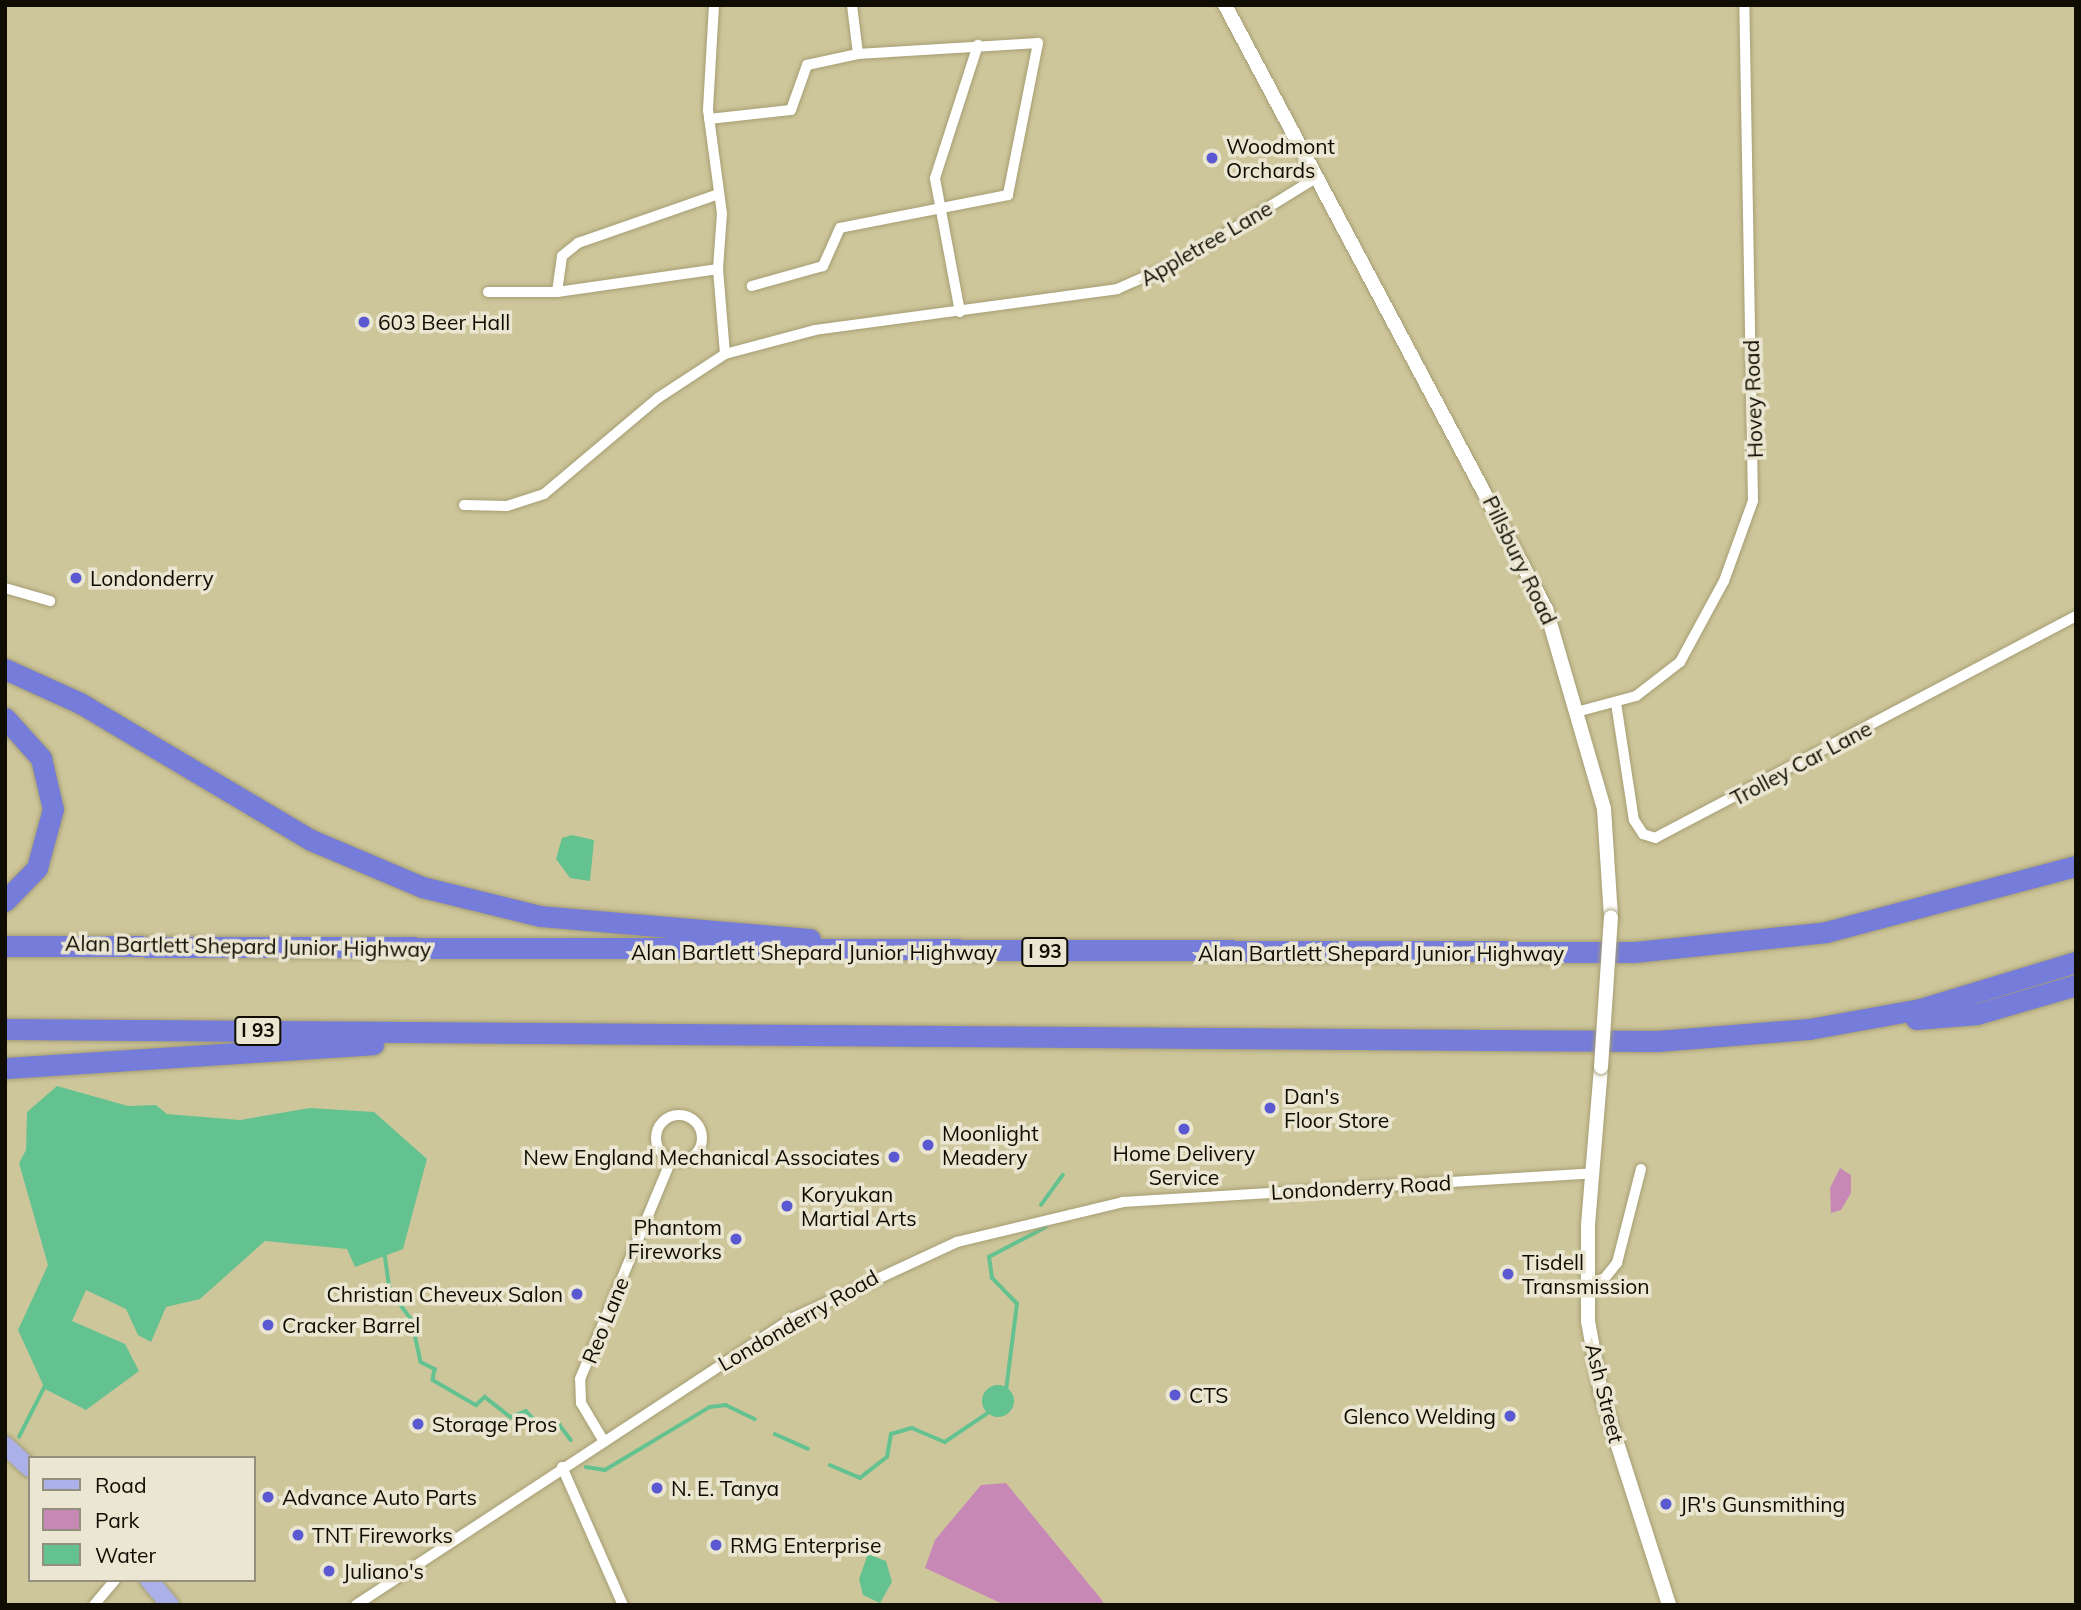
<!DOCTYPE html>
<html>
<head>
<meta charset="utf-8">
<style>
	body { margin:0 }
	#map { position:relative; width:2081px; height:1610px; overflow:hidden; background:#cec69b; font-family:Mulish,sans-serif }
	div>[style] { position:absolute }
	.green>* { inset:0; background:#c888b5 }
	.water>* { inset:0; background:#64c190 }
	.round { border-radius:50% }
	.stream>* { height:3.5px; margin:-1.75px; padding:0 1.75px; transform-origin:1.75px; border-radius:1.75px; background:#64c190 }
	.roads { filter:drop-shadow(0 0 2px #a69e74) drop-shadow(0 0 2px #a69e74) }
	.minor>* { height:10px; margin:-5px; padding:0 5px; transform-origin:5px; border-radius:5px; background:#fff }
	.minor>.ring { margin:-5px; padding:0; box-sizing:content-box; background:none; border:10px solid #fff; border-radius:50% }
	.tertiary>* { height:14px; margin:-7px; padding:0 7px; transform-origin:7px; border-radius:7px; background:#fff }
	.primary>* { height:18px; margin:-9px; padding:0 9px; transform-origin:9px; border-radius:9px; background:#acb0e8 }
	.motorway>* { height:21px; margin:-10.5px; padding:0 10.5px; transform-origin:10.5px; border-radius:10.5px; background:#757cd9 }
	.bridges { filter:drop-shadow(0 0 2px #a69e74) drop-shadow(0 0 2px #a69e74) }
	.tertiary-bridge>* { height:14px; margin:-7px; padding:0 7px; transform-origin:7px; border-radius:7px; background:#fff }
	.dots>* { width:19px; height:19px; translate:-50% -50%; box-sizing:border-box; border:4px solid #eae6d1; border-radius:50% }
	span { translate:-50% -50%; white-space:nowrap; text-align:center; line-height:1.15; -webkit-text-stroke:7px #eae6d1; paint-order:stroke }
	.shield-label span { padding:2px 5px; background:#eae6d1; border:2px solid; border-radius:5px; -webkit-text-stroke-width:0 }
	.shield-label { font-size:19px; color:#0f0c01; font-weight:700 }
	.poi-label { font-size:21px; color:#0f0c01 }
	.left { translate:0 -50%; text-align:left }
	.right { translate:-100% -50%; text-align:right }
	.street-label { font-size:21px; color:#0f0c01 }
	.frame { position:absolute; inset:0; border:7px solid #0f0c01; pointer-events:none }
	.legend { position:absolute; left:28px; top:1456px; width:228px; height:126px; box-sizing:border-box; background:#eae6d1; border:2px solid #928f7e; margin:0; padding:9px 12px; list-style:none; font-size:21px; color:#0f0c01 }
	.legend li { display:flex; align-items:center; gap:14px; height:35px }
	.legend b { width:35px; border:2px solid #928f7e }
</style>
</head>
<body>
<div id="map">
	<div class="green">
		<i style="clip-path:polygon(1840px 1168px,1851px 1175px,1851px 1193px,1841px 1210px,1831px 1213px,1830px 1188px)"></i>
		<i style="clip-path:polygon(1006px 1483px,1101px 1599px,1105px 1605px,1005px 1605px,925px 1568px,935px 1540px,981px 1485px)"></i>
	</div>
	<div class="water">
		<i style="clip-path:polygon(572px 835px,594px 840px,590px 881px,570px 878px,556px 859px,562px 838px)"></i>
		<i style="clip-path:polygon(57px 1086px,128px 1106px,156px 1105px,167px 1114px,240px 1120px,310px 1108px,374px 1112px,427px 1159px,403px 1249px,355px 1267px,347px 1249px,265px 1241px,200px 1299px,166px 1307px,151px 1342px,138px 1335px,126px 1309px,86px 1290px,72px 1321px,125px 1344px,139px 1371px,86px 1410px,45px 1389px,18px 1330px,48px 1265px,19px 1163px,26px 1150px,27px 1112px)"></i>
		<i class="round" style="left:982px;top:1385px;width:32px;height:32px"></i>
		<i style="clip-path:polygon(868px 1554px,886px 1561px,892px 1582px,880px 1603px,863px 1595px,859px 1579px)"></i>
	</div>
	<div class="stream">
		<i style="left:1041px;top:1205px;width:37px;rotate:-54deg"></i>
		<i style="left:385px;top:1254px;width:36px;rotate:82deg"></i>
		<i style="left:390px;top:1290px;width:37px;rotate:54deg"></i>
		<i style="left:412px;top:1320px;width:43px;rotate:77.9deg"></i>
		<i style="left:421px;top:1362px;width:16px;rotate:27deg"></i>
		<i style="left:435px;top:1369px;width:11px;rotate:100deg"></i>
		<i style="left:433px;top:1380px;width:50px;rotate:30.2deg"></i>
		<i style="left:476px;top:1405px;width:12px;rotate:-42deg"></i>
		<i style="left:485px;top:1397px;width:33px;rotate:38deg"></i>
		<i style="left:511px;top:1417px;width:16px;rotate:-22deg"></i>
		<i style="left:526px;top:1411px;width:13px;rotate:48deg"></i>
		<i style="left:535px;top:1421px;width:24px;rotate:7deg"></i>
		<i style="left:559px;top:1424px;width:20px;rotate:53deg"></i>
		<i style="left:1006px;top:1391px;width:88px;rotate:-82.8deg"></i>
		<i style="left:1017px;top:1304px;width:36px;rotate:-134deg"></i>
		<i style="left:992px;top:1278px;width:21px;rotate:-98deg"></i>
		<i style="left:989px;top:1257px;width:64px;rotate:-27.8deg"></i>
		<i style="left:775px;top:1434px;width:36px;rotate:24deg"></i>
		<i style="left:19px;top:1437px;width:57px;rotate:-63deg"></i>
		<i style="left:830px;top:1465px;width:33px;rotate:23deg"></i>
		<i style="left:860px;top:1478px;width:34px;rotate:-38deg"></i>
		<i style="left:887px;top:1457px;width:23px;rotate:-80deg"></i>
		<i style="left:891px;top:1434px;width:22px;rotate:-16deg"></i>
		<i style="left:912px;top:1428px;width:36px;rotate:23deg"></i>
		<i style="left:945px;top:1442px;width:55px;rotate:-34deg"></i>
		<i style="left:586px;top:1467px;width:19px;rotate:9deg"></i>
		<i style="left:605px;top:1470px;width:122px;rotate:-31deg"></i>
		<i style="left:710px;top:1407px;width:16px;rotate:-7deg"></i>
		<i style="left:726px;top:1405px;width:32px;rotate:26deg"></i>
	</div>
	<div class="roads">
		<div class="minor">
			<i style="left:714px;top:5px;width:105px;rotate:93.3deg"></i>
			<i style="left:708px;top:110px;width:104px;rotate:82.3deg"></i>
			<i style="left:722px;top:213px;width:56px;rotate:94.1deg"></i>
			<i style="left:718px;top:269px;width:85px;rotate:85.3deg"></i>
			<i style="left:852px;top:5px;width:49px;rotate:83deg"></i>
			<i style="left:709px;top:119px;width:82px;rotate:-6.3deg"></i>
			<i style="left:791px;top:110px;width:48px;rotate:-70.4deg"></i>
			<i style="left:807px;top:65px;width:52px;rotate:-12.2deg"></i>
			<i style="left:858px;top:54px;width:180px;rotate:-3.5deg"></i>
			<i style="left:1038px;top:43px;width:155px;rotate:101.2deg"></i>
			<i style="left:1008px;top:195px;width:171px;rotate:168.9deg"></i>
			<i style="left:840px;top:228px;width:42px;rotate:114.1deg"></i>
			<i style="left:823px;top:266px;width:74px;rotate:164.3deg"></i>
			<i style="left:488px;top:292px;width:69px"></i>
			<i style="left:557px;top:292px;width:163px;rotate:-8.1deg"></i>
			<i style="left:557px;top:292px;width:36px;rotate:-82deg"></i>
			<i style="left:562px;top:256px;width:21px;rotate:-39deg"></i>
			<i style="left:578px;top:243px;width:149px;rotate:-19.2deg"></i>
			<i style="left:960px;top:312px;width:136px;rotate:-100.6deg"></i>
			<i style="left:935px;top:178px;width:140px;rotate:-72.1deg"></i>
			<i style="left:464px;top:505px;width:43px;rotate:1.3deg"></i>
			<i style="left:507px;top:506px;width:39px;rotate:-18deg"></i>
			<i style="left:544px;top:494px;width:149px;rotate:-40.1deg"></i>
			<i style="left:658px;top:398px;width:80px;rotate:-33.3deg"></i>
			<i style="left:725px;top:354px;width:93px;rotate:-14.9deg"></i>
			<i style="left:815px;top:330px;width:305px;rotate:-7.7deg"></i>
			<i style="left:1117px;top:289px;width:72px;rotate:-23.7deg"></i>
			<i style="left:1183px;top:260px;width:156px;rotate:-31.7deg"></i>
			<i style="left:5px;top:588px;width:47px;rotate:16.1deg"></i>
			<i style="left:1616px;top:703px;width:118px;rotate:81.3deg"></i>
			<i style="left:1634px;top:820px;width:17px;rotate:57deg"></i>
			<i style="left:1643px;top:834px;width:13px;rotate:18deg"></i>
			<i style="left:1655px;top:838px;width:476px;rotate:-27.8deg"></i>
			<i style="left:1580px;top:711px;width:58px;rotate:-15deg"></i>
			<i style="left:1636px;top:696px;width:56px;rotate:-37.7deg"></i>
			<i style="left:1680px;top:662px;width:92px;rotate:-61.5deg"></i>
			<i style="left:1724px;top:581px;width:85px;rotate:-70.1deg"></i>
			<i style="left:1753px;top:501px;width:496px;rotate:-91deg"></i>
			<i class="ring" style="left:656px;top:1115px;width:36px;height:36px"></i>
			<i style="left:1586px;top:1283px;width:18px;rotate:-13deg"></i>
			<i style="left:1604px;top:1279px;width:21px;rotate:-51deg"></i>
			<i style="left:1617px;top:1263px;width:97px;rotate:-75.7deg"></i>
			<i style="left:603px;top:1440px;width:43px;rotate:-120.7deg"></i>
			<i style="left:581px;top:1403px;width:24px;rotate:-92deg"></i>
			<i style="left:580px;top:1379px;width:237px;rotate:-67.4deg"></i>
			<i style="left:562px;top:1467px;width:151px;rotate:66.2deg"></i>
			<i style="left:94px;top:1605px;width:33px;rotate:-50deg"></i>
			<i style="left:356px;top:1605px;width:521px;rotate:-33.32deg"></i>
			<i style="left:791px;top:1319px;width:183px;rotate:-24.9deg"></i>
			<i style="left:957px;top:1242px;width:171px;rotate:-13.5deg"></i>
			<i style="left:1123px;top:1202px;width:471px;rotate:-3.5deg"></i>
		</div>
		<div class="tertiary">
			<i style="left:1225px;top:5px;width:684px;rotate:62.01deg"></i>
			<i style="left:1546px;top:609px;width:208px;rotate:73.8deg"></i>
			<i style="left:1604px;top:809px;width:108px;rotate:86.3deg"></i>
			<i style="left:1601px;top:1067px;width:160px;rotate:94.7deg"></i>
			<i style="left:1588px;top:1226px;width:95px;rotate:90deg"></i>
			<i style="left:1588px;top:1321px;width:73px;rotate:79.8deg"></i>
			<i style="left:1601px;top:1393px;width:223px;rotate:72.2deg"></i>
		</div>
		<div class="primary">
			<i style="left:5px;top:1445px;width:34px;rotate:43deg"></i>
			<i style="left:149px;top:1580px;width:33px;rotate:50deg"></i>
		</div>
		<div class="motorway">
			<i style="left:5px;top:669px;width:82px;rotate:24.4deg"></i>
			<i style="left:80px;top:703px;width:269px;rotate:30.7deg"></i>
			<i style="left:311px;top:840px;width:121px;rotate:22.9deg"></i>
			<i style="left:422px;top:887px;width:122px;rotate:13.8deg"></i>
			<i style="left:540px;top:916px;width:271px;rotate:4.9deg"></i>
			<i style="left:5px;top:718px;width:54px;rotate:48deg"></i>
			<i style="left:41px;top:758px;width:52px;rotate:76.8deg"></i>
			<i style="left:53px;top:809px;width:61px;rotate:105.2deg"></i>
			<i style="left:37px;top:868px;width:46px;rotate:134.1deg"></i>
			<i style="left:5px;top:946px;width:1629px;rotate:0.21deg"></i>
			<i style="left:1634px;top:952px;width:193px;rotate:-5.9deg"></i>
			<i style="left:1826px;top:932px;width:259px;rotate:-14.8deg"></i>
			<i style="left:1916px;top:1019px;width:61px;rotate:-4.7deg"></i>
			<i style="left:1977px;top:1014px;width:103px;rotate:-16.3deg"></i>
			<i style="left:5px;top:1029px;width:1652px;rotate:0.42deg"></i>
			<i style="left:1657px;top:1041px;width:152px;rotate:-4.5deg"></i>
			<i style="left:1809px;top:1029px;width:113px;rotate:-10.2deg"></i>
			<i style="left:1920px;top:1009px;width:163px;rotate:-16.8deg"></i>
			<i style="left:5px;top:1068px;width:369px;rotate:-3.7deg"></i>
		</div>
	</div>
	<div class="bridges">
		<div class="tertiary-bridge">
			<i style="left:1601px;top:1067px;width:150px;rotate:-86.2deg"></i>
		</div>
	</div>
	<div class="dots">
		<i style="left:1212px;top:158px;background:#5a59d1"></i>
		<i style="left:364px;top:322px;background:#5a59d1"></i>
		<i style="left:76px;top:578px;background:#5a59d1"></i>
		<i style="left:1270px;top:1108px;background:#5a59d1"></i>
		<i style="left:1184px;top:1129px;background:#5a59d1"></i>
		<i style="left:928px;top:1145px;background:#5a59d1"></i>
		<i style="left:894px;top:1157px;background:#5a59d1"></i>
		<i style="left:787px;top:1206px;background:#5a59d1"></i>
		<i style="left:736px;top:1239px;background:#5a59d1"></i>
		<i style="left:1508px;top:1274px;background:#5a59d1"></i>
		<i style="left:577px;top:1294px;background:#5a59d1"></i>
		<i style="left:268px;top:1325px;background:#5a59d1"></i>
		<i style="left:1175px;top:1395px;background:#5a59d1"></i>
		<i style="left:1510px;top:1416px;background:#5a59d1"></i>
		<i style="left:418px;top:1424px;background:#5a59d1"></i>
		<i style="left:657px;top:1488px;background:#5a59d1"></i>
		<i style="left:268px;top:1497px;background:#5a59d1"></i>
		<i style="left:1666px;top:1504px;background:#5a59d1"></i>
		<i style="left:298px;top:1535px;background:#5a59d1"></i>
		<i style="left:716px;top:1545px;background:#5a59d1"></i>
		<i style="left:329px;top:1571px;background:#5a59d1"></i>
	</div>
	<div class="shield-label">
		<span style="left:1045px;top:952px">I 93</span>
		<span style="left:258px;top:1031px">I 93</span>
	</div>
	<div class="poi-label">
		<span class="left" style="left:1226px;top:158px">Woodmont<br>Orchards</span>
		<span class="left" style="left:378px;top:322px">603 Beer Hall</span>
		<span class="left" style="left:90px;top:578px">Londonderry</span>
		<span class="left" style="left:1284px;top:1108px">Dan's<br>Floor Store</span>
		<span class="left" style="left:942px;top:1145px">Moonlight<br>Meadery</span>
		<span style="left:1184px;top:1165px">Home Delivery<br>Service</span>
		<span class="right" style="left:880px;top:1157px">New England Mechanical Associates</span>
		<span class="left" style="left:801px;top:1206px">Koryukan<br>Martial Arts</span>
		<span class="right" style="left:722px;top:1239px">Phantom<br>Fireworks</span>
		<span class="left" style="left:1522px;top:1274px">Tisdell<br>Transmission</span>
		<span class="right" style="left:563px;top:1294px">Christian Cheveux Salon</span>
		<span class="left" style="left:282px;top:1325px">Cracker Barrel</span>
		<span class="left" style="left:1189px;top:1395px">CTS</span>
		<span class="right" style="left:1496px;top:1416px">Glenco Welding</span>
		<span class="left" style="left:432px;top:1424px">Storage Pros</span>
		<span class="left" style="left:671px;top:1488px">N. E. Tanya</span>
		<span class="left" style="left:282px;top:1497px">Advance Auto Parts</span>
		<span class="left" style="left:1680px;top:1504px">JR's Gunsmithing</span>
		<span class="left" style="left:312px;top:1535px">TNT Fireworks</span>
		<span class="left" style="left:730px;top:1545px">RMG Enterprise</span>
		<span class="left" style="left:343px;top:1571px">Juliano's</span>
	</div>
	<div class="street-label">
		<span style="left:1206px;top:243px;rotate:-30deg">Appletree Lane</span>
		<span style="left:1753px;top:399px;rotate:-92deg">Hovey Road</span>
		<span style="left:1520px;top:560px;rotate:64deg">Pillsbury Road</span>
		<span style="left:1801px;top:763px;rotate:-28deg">Trolley Car Lane</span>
		<span style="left:248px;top:946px;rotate:1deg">Alan Bartlett Shepard Junior Highway</span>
		<span style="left:814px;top:952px">Alan Bartlett Shepard Junior Highway</span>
		<span style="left:1381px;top:953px">Alan Bartlett Shepard Junior Highway</span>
		<span style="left:1361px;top:1187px;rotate:-3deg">Londonderry Road</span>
		<span style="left:605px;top:1320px;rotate:-68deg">Reo Lane</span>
		<span style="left:798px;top:1320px;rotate:-30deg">Londonderry Road</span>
		<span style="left:1605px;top:1393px;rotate:76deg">Ash Street</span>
	</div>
	<div class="frame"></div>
	<ul class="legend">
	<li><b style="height:9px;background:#acb0e8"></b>Road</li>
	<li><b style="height:19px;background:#c888b5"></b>Park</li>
	<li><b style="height:19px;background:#64c190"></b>Water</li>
	</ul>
</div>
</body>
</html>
